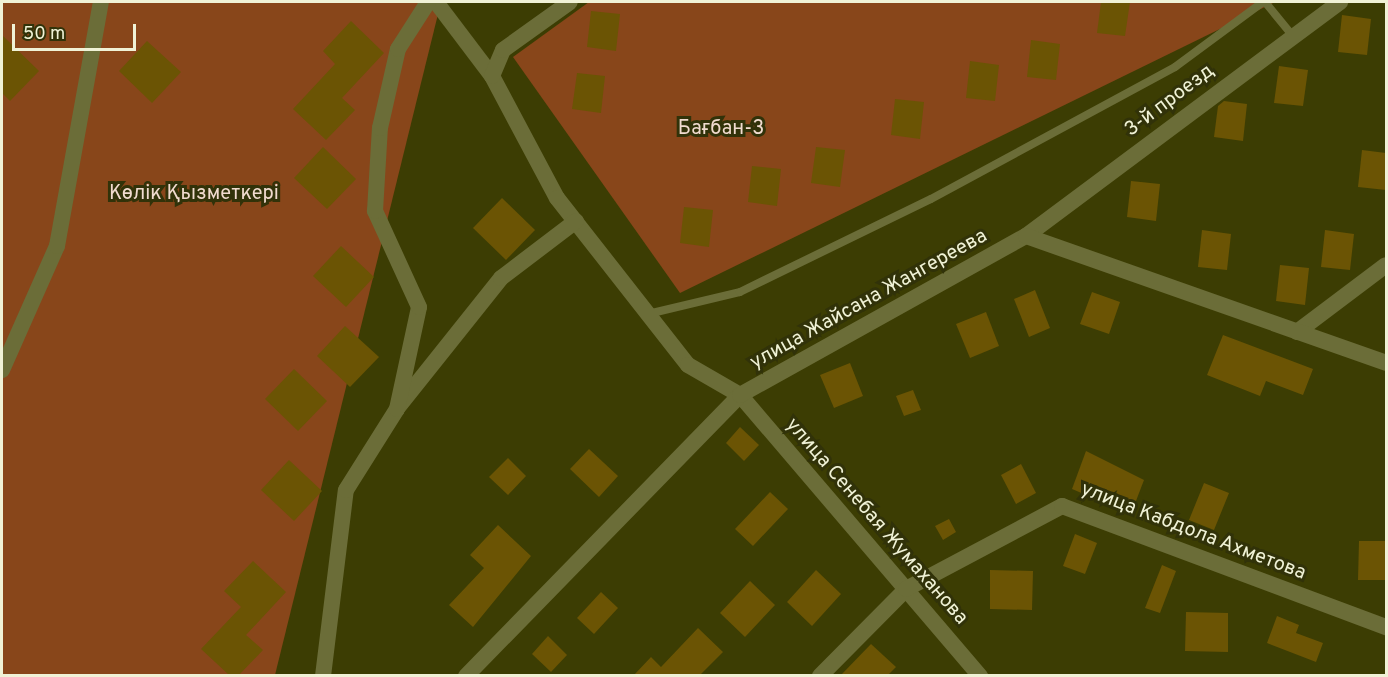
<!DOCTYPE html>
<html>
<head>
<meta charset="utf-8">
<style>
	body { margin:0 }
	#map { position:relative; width:1388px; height:677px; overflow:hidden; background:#3c3d03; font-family:Overpass,sans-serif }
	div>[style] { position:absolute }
	.green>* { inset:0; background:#88461a }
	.building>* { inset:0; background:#6b5404 }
	.service>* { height:8px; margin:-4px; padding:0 4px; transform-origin:4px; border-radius:4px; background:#6b6d38 }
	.minor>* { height:16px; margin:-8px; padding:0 8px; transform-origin:8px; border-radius:8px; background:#6b6d38 }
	span { translate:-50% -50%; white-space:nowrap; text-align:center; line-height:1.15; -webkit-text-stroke:6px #313209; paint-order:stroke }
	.street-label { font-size:20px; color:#f0f2d6 }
	.park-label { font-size:20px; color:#f1dbcf }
	.frame { position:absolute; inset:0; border:3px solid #f0f2d6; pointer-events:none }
	.scale { position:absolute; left:12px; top:24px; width:124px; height:27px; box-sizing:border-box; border:3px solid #f0f2d6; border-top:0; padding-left:8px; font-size:18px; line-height:21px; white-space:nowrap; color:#f0f2d6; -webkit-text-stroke:4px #313209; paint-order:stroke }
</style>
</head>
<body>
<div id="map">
	<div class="green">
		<i style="clip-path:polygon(2px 2px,441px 2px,275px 675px,2px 675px)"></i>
		<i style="clip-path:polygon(589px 2px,1275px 2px,680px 293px,513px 57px)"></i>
	</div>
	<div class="building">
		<i style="clip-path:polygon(1101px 2px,1130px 2px,1125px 36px,1097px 33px)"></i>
		<i style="clip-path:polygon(591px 11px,620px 14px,616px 51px,587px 47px)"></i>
		<i style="clip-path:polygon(1342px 15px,1371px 19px,1367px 55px,1338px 52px)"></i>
		<i style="clip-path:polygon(351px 21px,384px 53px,342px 98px,355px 110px,326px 140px,293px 109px,335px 64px,323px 51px)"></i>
		<i style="clip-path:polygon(2px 35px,39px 71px,10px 101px,2px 93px)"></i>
		<i style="clip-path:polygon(1031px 40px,1060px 44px,1056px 80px,1027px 77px)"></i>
		<i style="clip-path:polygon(147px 41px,181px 72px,152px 103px,119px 71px)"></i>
		<i style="clip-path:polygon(970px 61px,999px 65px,995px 101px,966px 98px)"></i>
		<i style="clip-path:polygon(1279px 66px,1308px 70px,1303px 106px,1274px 103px)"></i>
		<i style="clip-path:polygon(577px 73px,605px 76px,601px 113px,572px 109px)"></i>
		<i style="clip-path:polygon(895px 99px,924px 102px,920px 139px,891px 135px)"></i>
		<i style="clip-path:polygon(1224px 101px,1247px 104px,1243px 141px,1214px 137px,1218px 106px)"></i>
		<i style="clip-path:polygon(323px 147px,356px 179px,327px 209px,294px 178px)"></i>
		<i style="clip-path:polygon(816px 147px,845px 150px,840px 187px,811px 183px)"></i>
		<i style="clip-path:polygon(1362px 150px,1386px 153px,1386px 190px,1358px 187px)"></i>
		<i style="clip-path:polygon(752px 166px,781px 169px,777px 206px,748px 202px)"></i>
		<i style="clip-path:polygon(1131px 181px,1160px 184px,1156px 221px,1127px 217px)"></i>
		<i style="clip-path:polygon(502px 198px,535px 230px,506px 260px,473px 228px)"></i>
		<i style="clip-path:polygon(684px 207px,713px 210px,709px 247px,680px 243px)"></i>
		<i style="clip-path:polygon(1202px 230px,1231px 234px,1227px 270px,1198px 267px)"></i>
		<i style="clip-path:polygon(1325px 230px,1354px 234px,1350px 270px,1321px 267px)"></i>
		<i style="clip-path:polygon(341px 246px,374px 277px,346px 307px,313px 276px)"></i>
		<i style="clip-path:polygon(1280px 265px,1309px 268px,1305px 305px,1276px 301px)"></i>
		<i style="clip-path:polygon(1035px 290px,1050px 328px,1029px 337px,1014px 299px)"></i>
		<i style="clip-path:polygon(1092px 292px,1120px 302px,1109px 334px,1080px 324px)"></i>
		<i style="clip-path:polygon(986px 312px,999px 346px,970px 358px,956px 324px)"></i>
		<i style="clip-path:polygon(345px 326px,379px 357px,350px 387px,317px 356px)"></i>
		<i style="clip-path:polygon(1223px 335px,1313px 369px,1303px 395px,1266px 381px,1260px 396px,1207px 375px)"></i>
		<i style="clip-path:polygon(850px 363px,863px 396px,834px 408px,820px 375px)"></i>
		<i style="clip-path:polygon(294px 369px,327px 401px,298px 431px,265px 399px)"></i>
		<i style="clip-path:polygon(913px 390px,921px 410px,904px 416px,896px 396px)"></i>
		<i style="clip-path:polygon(740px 427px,759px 445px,744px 461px,726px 443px)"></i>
		<i style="clip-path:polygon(589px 449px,618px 476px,599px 497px,570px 469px)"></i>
		<i style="clip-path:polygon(1086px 451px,1144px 480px,1131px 514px,1072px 489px)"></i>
		<i style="clip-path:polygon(508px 458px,526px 476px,508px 495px,489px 477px)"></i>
		<i style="clip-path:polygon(289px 460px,322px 491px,294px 521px,261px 490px)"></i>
		<i style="clip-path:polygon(1021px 464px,1036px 493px,1016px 504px,1001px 475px)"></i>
		<i style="clip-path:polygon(1204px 483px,1229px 493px,1214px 530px,1189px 520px)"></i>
		<i style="clip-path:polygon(770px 492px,788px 509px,753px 546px,735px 529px)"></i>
		<i style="clip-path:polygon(949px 519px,956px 532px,943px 540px,935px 526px)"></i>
		<i style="clip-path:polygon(498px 525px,531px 556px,473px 627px,449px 605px,484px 568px,470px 555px)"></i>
		<i style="clip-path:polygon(1075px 534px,1097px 543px,1085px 574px,1063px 566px)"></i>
		<i style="clip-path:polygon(1359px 541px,1386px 541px,1386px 580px,1358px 580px)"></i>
		<i style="clip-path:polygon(253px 561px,286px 592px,246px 635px,263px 650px,239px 675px,229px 675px,201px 649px,241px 607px,224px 591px)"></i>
		<i style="clip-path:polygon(1162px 565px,1176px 571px,1160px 613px,1145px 608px)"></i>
		<i style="clip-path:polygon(816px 570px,841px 594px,812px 626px,787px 602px)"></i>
		<i style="clip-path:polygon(990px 570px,1033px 571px,1032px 610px,990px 609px)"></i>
		<i style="clip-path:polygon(750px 581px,775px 605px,745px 637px,720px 613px)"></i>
		<i style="clip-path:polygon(601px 592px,618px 608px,594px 634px,577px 618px)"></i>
		<i style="clip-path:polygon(1186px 612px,1228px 613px,1228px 652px,1185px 651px)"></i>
		<i style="clip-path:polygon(1277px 616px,1299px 625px,1296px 633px,1323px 643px,1316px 662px,1267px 643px)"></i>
		<i style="clip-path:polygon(698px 628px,723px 652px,700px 675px,634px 675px,651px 657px,661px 667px)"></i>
		<i style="clip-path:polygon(548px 636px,567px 655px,551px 672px,532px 654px)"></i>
		<i style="clip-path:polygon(871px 644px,896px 667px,888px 675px,841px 675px)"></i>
	</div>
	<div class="service">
		<i style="left:1265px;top:2px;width:43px;rotate:50.7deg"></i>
		<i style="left:652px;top:313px;width:90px;rotate:-13.4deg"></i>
		<i style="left:740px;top:292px;width:212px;rotate:-26deg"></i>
		<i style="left:931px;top:199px;width:277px;rotate:-28.4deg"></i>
		<i style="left:1175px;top:67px;width:109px;rotate:-36.5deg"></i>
	</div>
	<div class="minor">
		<i style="left:436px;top:2px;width:93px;rotate:52.9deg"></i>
		<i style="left:492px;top:76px;width:138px;rotate:62deg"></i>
		<i style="left:557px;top:198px;width:212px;rotate:51.9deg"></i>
		<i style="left:688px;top:365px;width:60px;rotate:30deg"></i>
		<i style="left:740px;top:395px;width:370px;rotate:49.5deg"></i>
		<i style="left:492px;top:76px;width:28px;rotate:-67deg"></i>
		<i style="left:503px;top:50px;width:82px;rotate:-35.6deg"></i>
		<i style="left:1026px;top:236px;width:392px;rotate:-36.7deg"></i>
		<i style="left:1297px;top:332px;width:111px;rotate:-37deg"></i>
		<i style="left:2px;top:370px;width:136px;rotate:-66.1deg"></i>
		<i style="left:57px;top:246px;width:248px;rotate:-79.8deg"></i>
		<i style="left:399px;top:406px;width:164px;rotate:-51.4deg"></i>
		<i style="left:501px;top:278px;width:94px;rotate:-37.2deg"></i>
		<i style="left:323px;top:676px;width:187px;rotate:-83deg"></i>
		<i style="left:346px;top:490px;width:96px;rotate:-57.8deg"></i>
		<i style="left:397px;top:409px;width:104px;rotate:-77.8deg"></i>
		<i style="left:419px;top:307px;width:106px;rotate:-114.6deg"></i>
		<i style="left:375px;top:211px;width:83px;rotate:-86.6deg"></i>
		<i style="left:380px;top:128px;width:81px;rotate:-77.2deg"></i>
		<i style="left:398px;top:49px;width:56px;rotate:-57.4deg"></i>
		<i style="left:466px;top:676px;width:392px;rotate:-45.7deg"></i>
		<i style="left:740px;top:395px;width:327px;rotate:-29.1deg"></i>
		<i style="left:1026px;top:236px;width:382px;rotate:19.4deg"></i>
		<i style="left:820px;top:676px;width:122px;rotate:-45.3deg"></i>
		<i style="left:906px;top:589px;width:177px;rotate:-28deg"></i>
		<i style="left:1062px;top:506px;width:346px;rotate:20.5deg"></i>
	</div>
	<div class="street-label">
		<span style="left:1170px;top:101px;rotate:-37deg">3-й проезд</span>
		<span style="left:869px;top:300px;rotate:-29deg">улица Жайсана Жангереева</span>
		<span style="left:876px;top:522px;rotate:49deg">улица Сенебая Жумаханова</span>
		<span style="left:1193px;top:532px;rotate:21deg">улица Кабдола Ахметова</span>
	</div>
	<div class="park-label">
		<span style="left:721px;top:129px">Бағбан-3</span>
		<span style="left:194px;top:194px">Көлік Қызметкері</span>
	</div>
	<div class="frame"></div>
	<div class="scale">50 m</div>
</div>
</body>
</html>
